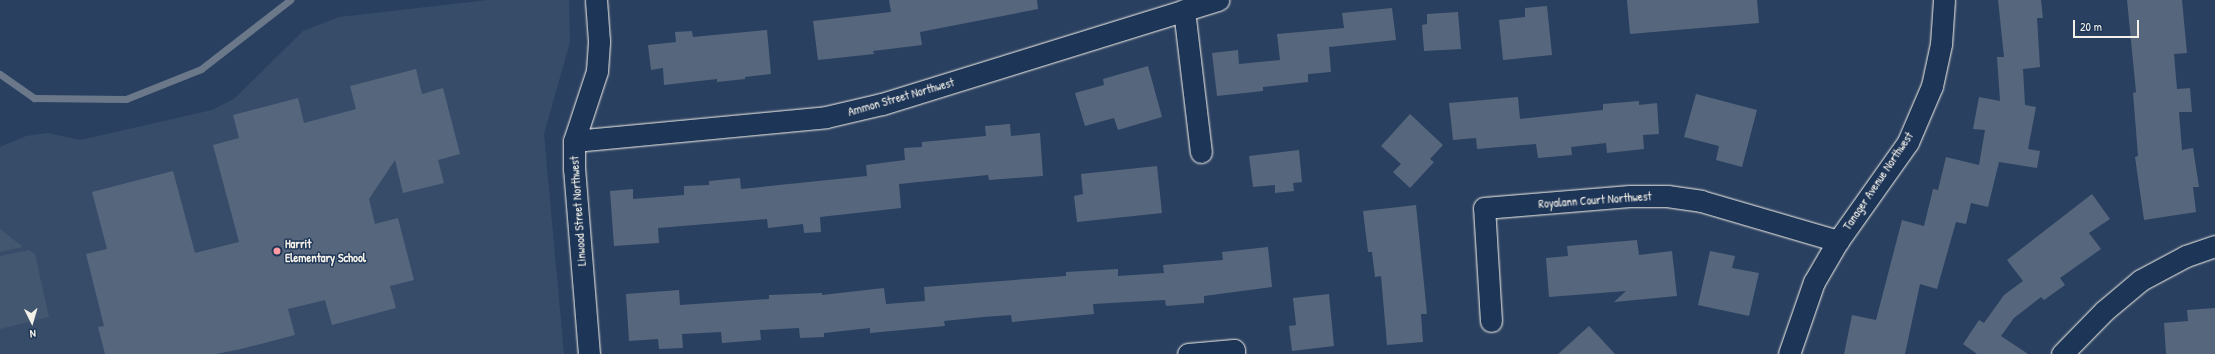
<!DOCTYPE html>
<html>
<head>
<meta charset="utf-8">
<style>
	body { margin:0 }
	#map { position:relative; width:2215px; height:354px; overflow:hidden; background:#2a4060; font-family:"Patrick Hand",sans-serif }
	div>[style] { position:absolute }
	.built>* { inset:0; background:#374c69 }
	.green>* { inset:0; background:#445771 }
	.stream>* { height:7px; margin:-3.5px; padding:0 3.5px; transform-origin:3.5px; border-radius:3.5px; background:#6a788a }
	.building>* { inset:0; background:#56677d }
	.roads { filter:drop-shadow(0 0 1px #f4f1e8) drop-shadow(0 0 1px #f4f1e8) }
	.minor>* { height:21px; margin:-10.5px; padding:0 10.5px; transform-origin:10.5px; border-radius:10.5px; background:#1d3557 }
	.dots>* { width:11px; height:11px; translate:-50% -50%; box-sizing:border-box; border:2px solid #1d3557; border-radius:50% }
	span { translate:-50% -50%; white-space:nowrap; text-align:center; line-height:1.15; -webkit-text-stroke:3px #1d3557; paint-order:stroke }
	.street-label { font-size:12px; color:#f4f1e8 }
	.poi-label { font-size:12px; color:#f4f1e8; font-weight:700 }
	.left { translate:0 -50%; text-align:left }
	.north { position:absolute; left:12px; top:302px; width:40px; height:40px; -webkit-text-stroke:3px #1d3557; paint-order:stroke; rotate:175deg; font-size:11px; font-weight:700; line-height:16px; text-align:center; color:#f4f1e8 }
	.north::after { content:''; display:block; margin:auto; width:14px; height:18px; background:#f4f1e8; clip-path:polygon(50% 0,100% 100%,50% 72%,0 100%) }
	.scale { position:absolute; left:2073px; top:20px; width:66px; height:18px; box-sizing:border-box; border:2px solid #f4f1e8; border-top:0; padding-left:5px; font-size:12px; line-height:14px; white-space:nowrap; color:#f4f1e8; -webkit-text-stroke:3px #1d3557; paint-order:stroke }
</style>
</head>
<body>
<div id="map">
	<div class="built">
		<i style="clip-path:polygon(488px 0,569px 0,570px 42px,544px 134px,564px 354px,0 354px,0 147px,26px 136px,48px 133px,80px 140px,212px 110px,234px 99px,303px 31px,339px 17px)"></i>
	</div>
	<div class="green">
		<i style="clip-path:polygon(0 229px,23px 247px,0 252px)"></i>
		<i style="clip-path:polygon(29px 250px,35px 254px,49px 317px,0 329px,0 256px)"></i>
	</div>
	<div class="stream">
		<i style="left:0;top:74px;width:42px;rotate:35.2deg"></i>
		<i style="left:34px;top:98px;width:92px;rotate:0.6deg"></i>
		<i style="left:126px;top:99px;width:81px;rotate:-21.8deg"></i>
		<i style="left:201px;top:69px;width:113px;rotate:-37.8deg"></i>
	</div>
	<div class="building">
		<i style="clip-path:polygon(889px 0,1037px 0,1038px 9px,920px 32px,922px 45px,873px 51px,874px 54px,818px 60px,813px 21px,891px 12px)"></i>
		<i style="clip-path:polygon(1627px 0,1757px 0,1759px 23px,1630px 34px)"></i>
		<i style="clip-path:polygon(1998px 0,2041px 0,2043px 18px,2037px 18px,2040px 67px,2023px 69px,2025px 105px,2036px 107px,2028px 149px,2040px 151px,2037px 168px,1999px 162px,1988px 207px,1971px 203px,1966px 224px,1956px 222px,1937px 289px,1920px 284px,1905px 354px,1844px 354px,1852px 315px,1876px 320px,1902px 220px,1924px 226px,1933px 189px,1938px 190px,1946px 157px,1979px 165px,1985px 130px,1973px 129px,1979px 97px,2000px 101px,1997px 57px,2004px 57px)"></i>
		<i style="clip-path:polygon(2127px 0,2182px 0,2187px 53px,2174px 54px,2177px 89px,2190px 88px,2192px 112px,2179px 112px,2182px 150px,2193px 148px,2199px 187px,2193px 187px,2196px 212px,2144px 220px,2135px 157px,2138px 156px,2133px 93px,2136px 92px)"></i>
		<i style="clip-path:polygon(1547px 6px,1552px 55px,1503px 60px,1499px 20px,1525px 17px,1525px 8px)"></i>
		<i style="clip-path:polygon(1392px 8px,1396px 40px,1329px 47px,1331px 72px,1308px 74px,1308px 82px,1263px 87px,1263px 91px,1217px 96px,1212px 53px,1238px 50px,1239px 64px,1280px 60px,1277px 34px,1344px 28px,1342px 13px)"></i>
		<i style="clip-path:polygon(1458px 12px,1461px 49px,1424px 51px,1422px 25px,1427px 24px,1427px 14px)"></i>
		<i style="clip-path:polygon(767px 30px,771px 74px,745px 77px,745px 79px,717px 82px,717px 79px,664px 85px,663px 68px,651px 70px,648px 45px,676px 42px,675px 32px,692px 31px,693px 37px)"></i>
		<i style="clip-path:polygon(1148px 66px,1162px 117px,1118px 130px,1114px 118px,1085px 126px,1075px 93px,1104px 85px,1103px 79px)"></i>
		<i style="clip-path:polygon(416px 69px,422px 94px,443px 88px,460px 154px,438px 160px,444px 183px,403px 193px,395px 160px,369px 199px,375px 224px,398px 218px,414px 280px,390px 286px,396px 308px,332px 325px,325px 300px,288px 309px,295px 335px,241px 349px,216px 354px,105px 354px,98px 327px,104px 326px,86px 254px,107px 249px,92px 192px,173px 171px,195px 253px,239px 242px,213px 145px,239px 138px,233px 115px,298px 98px,304px 123px,356px 109px,350px 86px)"></i>
		<i style="clip-path:polygon(1696px 94px,1757px 110px,1742px 167px,1716px 160px,1719px 146px,1684px 137px)"></i>
		<i style="clip-path:polygon(1518px 97px,1520px 119px,1603px 110px,1603px 104px,1639px 101px,1639px 105px,1657px 103px,1659px 134px,1643px 135px,1644px 149px,1607px 153px,1606px 143px,1571px 147px,1572px 155px,1538px 158px,1536px 144px,1477px 149px,1476px 138px,1453px 140px,1449px 103px)"></i>
		<i style="clip-path:polygon(1410px 114px,1443px 145px,1430px 159px,1434px 162px,1410px 188px,1393px 172px,1401px 164px,1381px 146px)"></i>
		<i style="clip-path:polygon(1010px 124px,1011px 136px,1040px 133px,1043px 176px,989px 180px,988px 175px,899px 184px,901px 208px,820px 217px,821px 232px,804px 233px,803px 224px,768px 228px,767px 219px,658px 228px,659px 243px,614px 246px,610px 191px,633px 189px,633px 199px,684px 195px,684px 186px,709px 185px,709px 181px,740px 178px,741px 189px,867px 176px,866px 165px,905px 160px,904px 148px,922px 147px,922px 142px,986px 136px,985px 126px)"></i>
		<i style="clip-path:polygon(1299px 150px,1302px 182px,1293px 183px,1294px 191px,1275px 193px,1275px 185px,1253px 187px,1249px 156px)"></i>
		<i style="clip-path:polygon(1157px 166px,1162px 213px,1077px 222px,1074px 196px,1083px 194px,1081px 174px)"></i>
		<i style="clip-path:polygon(2092px 194px,2110px 219px,2089px 233px,2101px 249px,2060px 278px,2065px 285px,2044px 300px,2041px 297px,2014px 318px,2001px 336px,2028px 354px,1977px 354px,1963px 344px,1979px 320px,1984px 323px,2004px 295px,2023px 281px,2007px 260px)"></i>
		<i style="clip-path:polygon(1416px 205px,1427px 314px,1421px 314px,1423px 342px,1387px 345px,1381px 276px,1375px 277px,1372px 252px,1368px 252px,1363px 211px)"></i>
		<i style="clip-path:polygon(1637px 240px,1639px 255px,1672px 251px,1677px 296px,1614px 302px,1626px 291px,1549px 297px,1546px 258px,1568px 256px,1567px 246px)"></i>
		<i style="clip-path:polygon(1268px 247px,1272px 287px,1204px 296px,1204px 303px,1166px 306px,1165px 300px,1093px 304px,1094px 314px,1012px 322px,1011px 315px,983px 317px,944px 321px,945px 326px,870px 333px,870px 328px,824px 333px,824px 337px,800px 338px,799px 328px,760px 330px,761px 340px,722px 343px,721px 332px,682px 334px,683px 348px,659px 349px,658px 339px,629px 341px,626px 294px,679px 290px,680px 305px,769px 299px,769px 295px,822px 293px,822px 295px,884px 288px,886px 304px,925px 301px,924px 287px,1066px 276px,1066px 272px,1118px 269px,1118px 276px,1164px 273px,1163px 265px,1223px 260px,1222px 252px)"></i>
		<i style="clip-path:polygon(1710px 251px,1735px 256px,1732px 268px,1759px 273px,1749px 316px,1698px 305px)"></i>
		<i style="clip-path:polygon(1329px 294px,1334px 346px,1292px 351px,1289px 326px,1296px 325px,1293px 298px)"></i>
		<i style="clip-path:polygon(2215px 308px,2215px 354px,2166px 354px,2164px 323px,2188px 321px,2187px 310px)"></i>
		<i style="clip-path:polygon(1589px 326px,1615px 354px,1558px 354px)"></i>
	</div>
	<div class="roads">
		<div class="minor">
			<i style="left:1184px;top:10px;width:143px;rotate:83.2deg"></i>
			<i style="left:574px;top:141px;width:253px;rotate:-5.4deg"></i>
			<i style="left:826px;top:117px;width:57px;rotate:-13.1deg"></i>
			<i style="left:882px;top:104px;width:352px;rotate:-17.2deg"></i>
			<i style="left:1491px;top:321px;width:113px;rotate:-93.5deg"></i>
			<i style="left:1484px;top:208px;width:146px;rotate:-4.7deg"></i>
			<i style="left:1630px;top:196px;width:37px"></i>
			<i style="left:1667px;top:196px;width:34px;rotate:8deg"></i>
			<i style="left:1701px;top:201px;width:143px;rotate:16.3deg"></i>
			<i style="left:589px;top:354px;width:186px;rotate:-94.6deg"></i>
			<i style="left:574px;top:169px;width:28px;rotate:-90deg"></i>
			<i style="left:574px;top:141px;width:74px;rotate:-71.8deg"></i>
			<i style="left:597px;top:71px;width:30px;rotate:-86deg"></i>
			<i style="left:599px;top:41px;width:41px;rotate:-94.2deg"></i>
			<i style="left:1188px;top:354px;width:46px;rotate:-5deg"></i>
			<i style="left:1234px;top:350px;width:4px;rotate:90deg"></i>
			<i style="left:1789px;top:354px;width:76px;rotate:-70.9deg"></i>
			<i style="left:1814px;top:282px;width:48px;rotate:-59.7deg"></i>
			<i style="left:1838px;top:241px;width:121px;rotate:-54.7deg"></i>
			<i style="left:1908px;top:142px;width:61px;rotate:-66.8deg"></i>
			<i style="left:1932px;top:86px;width:43px;rotate:-77.9deg"></i>
			<i style="left:1941px;top:44px;width:44px;rotate:-86.1deg"></i>
			<i style="left:2062px;top:354px;width:60px;rotate:-45.7deg"></i>
			<i style="left:2104px;top:311px;width:48px;rotate:-40deg"></i>
			<i style="left:2141px;top:280px;width:51px;rotate:-28.1deg"></i>
			<i style="left:2186px;top:256px;width:31px;rotate:-19deg"></i>
		</div>
	</div>
	<div class="dots">
		<i style="left:277px;top:251px;background:#ff9aa2"></i>
	</div>
	<div class="street-label">
		<span style="left:901px;top:97px;rotate:-16deg">Ammon Street Northwest</span>
		<span style="left:1878px;top:181px;rotate:-56deg">Tanager Avenue Northwest</span>
		<span style="left:1595px;top:200px;rotate:-4deg">Royalann Court Northwest</span>
		<span style="left:578px;top:211px;rotate:-94deg">Linwood Street Northwest</span>
	</div>
	<div class="poi-label">
		<span class="left" style="left:285px;top:251px">Harrit<br>Elementary School</span>
	</div>
	<div class="north">N</div>
	<div class="scale">20 m</div>
</div>
</body>
</html>
